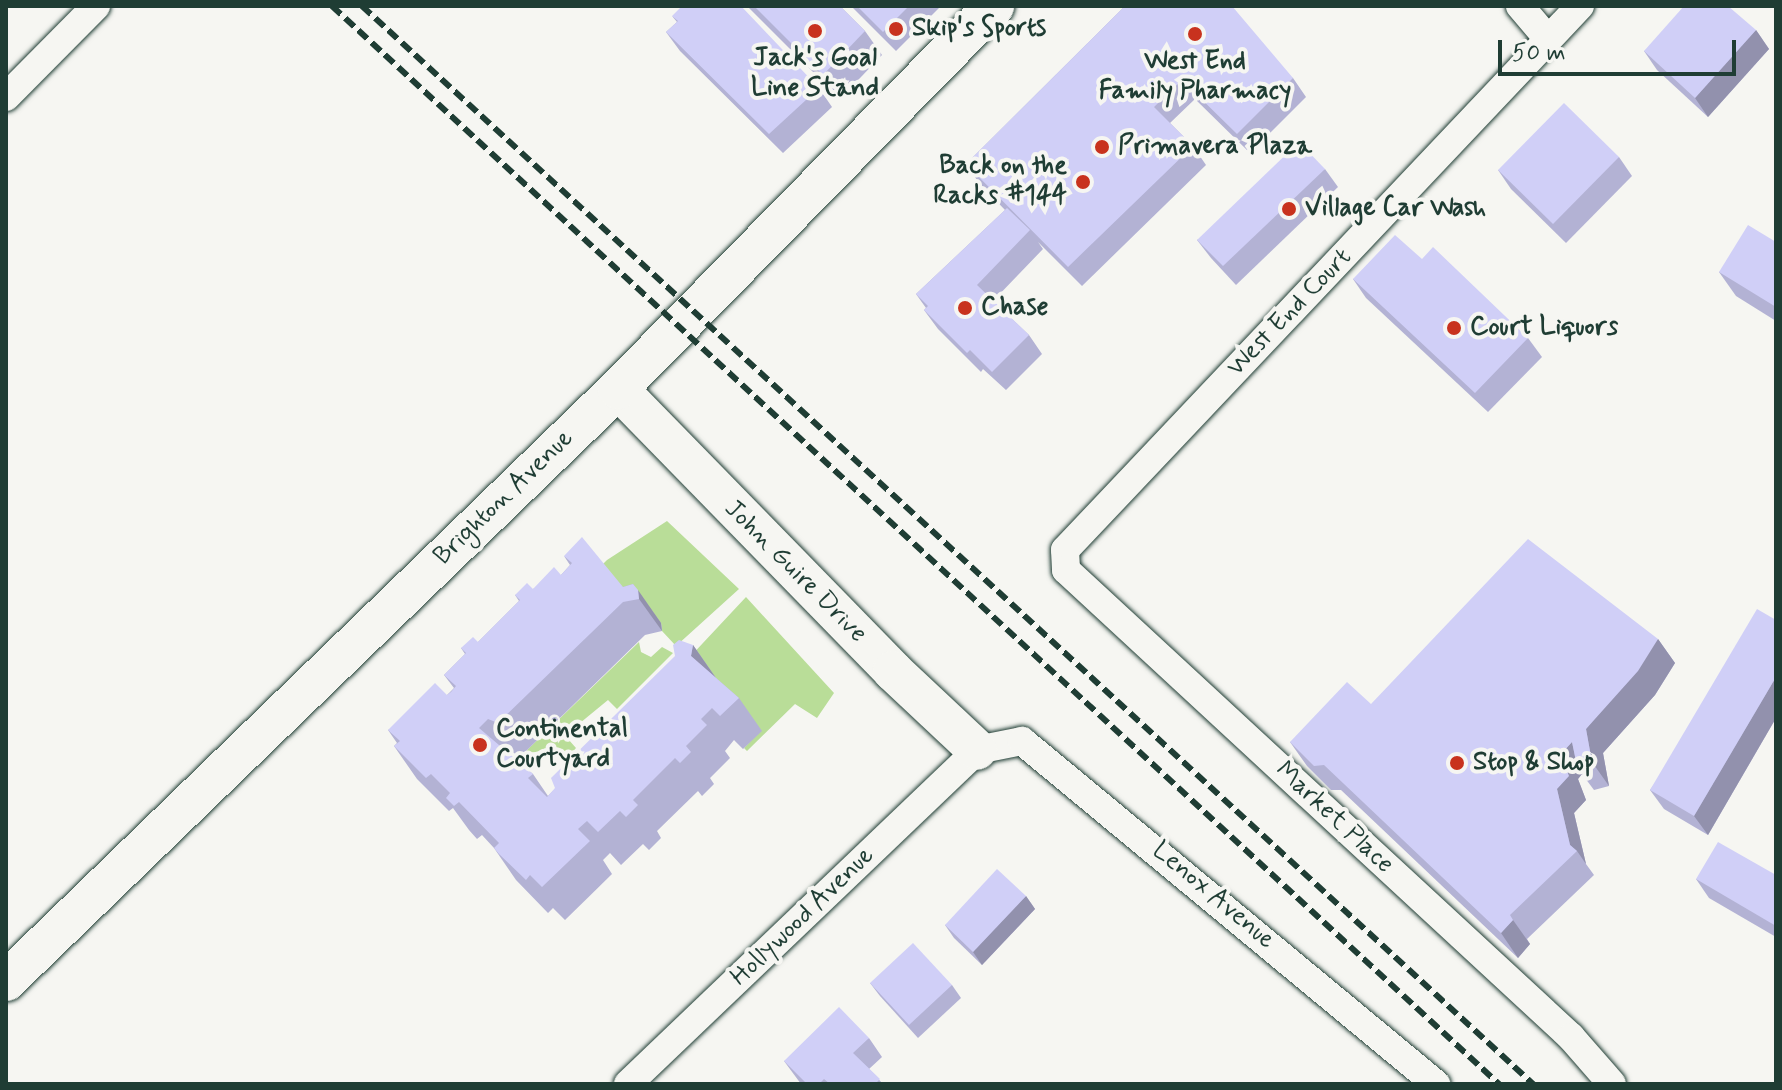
<!DOCTYPE html>
<html>
<head>
<meta charset="utf-8">
<style>
	body { margin:0 }
	#map { position:relative; width:1782px; height:1090px; overflow:hidden; background:#f6f6f2; font-family:Mynerve,sans-serif }
	div>[style] { position:absolute }
	.green>* { inset:0; background:#b9dd98 }
	.roads { filter:drop-shadow(0 0 2px #1f3d34) drop-shadow(0 0 2px #1f3d34) }
	.street>* { height:28px; margin:-14px; padding:0 14px; transform-origin:14px; border-radius:14px; background:#f6f6f2 }
	.secondary>* { height:40px; margin:-20px; padding:0 20px; transform-origin:20px; border-radius:20px; background:#f6f6f2 }
	.rail>* { height:6px; margin-top:-3px; transform-origin:0; background:repeating-linear-gradient(90deg,#1f3d34 0 12px,transparent 0 18px) }
	.wall>* { inset:0; background:#b3b2d4 }
	.shaded-wall>* { inset:0; background:#9291ad }
	.building>* { inset:0; background:#d0cff7 }
	.dots>* { width:22px; height:22px; translate:-50% -50%; box-sizing:border-box; border:4px solid #f6f6f2; border-radius:50% }
	span { translate:-50% -50%; white-space:nowrap; text-align:center; line-height:1.15; -webkit-text-stroke:8px #f6f6f2; paint-order:stroke }
	.poi-label { font-size:26px; color:#1f3d34; font-weight:700 }
	.left { translate:0 -50%; text-align:left }
	.right { translate:-100% -50%; text-align:right }
	.street-label { font-size:26px; color:#1f3d34 }
	.frame { position:absolute; inset:0; border:8px solid #1f3d34; pointer-events:none }
	.scale { position:absolute; left:1498px; top:40px; width:238px; height:36px; box-sizing:border-box; border:4px solid #1f3d34; border-top:0; padding-left:10px; font-size:24px; line-height:28px; white-space:nowrap; color:#1f3d34; -webkit-text-stroke:6px #f6f6f2; paint-order:stroke }
</style>
</head>
<body>
<div id="map">
	<div class="green">
		<i style="clip-path:polygon(667px 521px,739px 589px,676px 646px,662px 631px,661px 623px,583px 584px,607px 560px)"></i>
		<i style="clip-path:polygon(746px 597px,834px 693px,817px 718px,795px 704px,747px 751px,744px 748px,761px 730px,688px 659px)"></i>
		<i style="clip-path:polygon(639px 642px,641px 652px,651px 657px,662px 647px,673px 653px,617px 709px,608px 700px,580px 723px,568px 739px,576px 748px,568px 757px,561px 750px,524px 753px)"></i>
	</div>
	<div class="roads">
		<div class="street">
			<i style="left:1520px;top:6px;width:43px;rotate:49.7deg"></i>
			<i style="left:1580px;top:6px;width:749px;rotate:133.43deg"></i>
			<i style="left:1065px;top:550px;width:20px;rotate:87deg"></i>
			<i style="left:1066px;top:570px;width:688px;rotate:42.76deg"></i>
			<i style="left:1571px;top:1037px;width:62px;rotate:48.9deg"></i>
			<i style="left:6px;top:97px;width:128px;rotate:-45.3deg"></i>
			<i style="left:628px;top:1084px;width:483px;rotate:-43.7deg"></i>
			<i style="left:977px;top:750px;width:46px;rotate:-11.3deg"></i>
			<i style="left:1022px;top:741px;width:538px;rotate:39.64deg"></i>
		</div>
		<div class="secondary">
			<i style="left:618px;top:389px;width:394px;rotate:45.7deg"></i>
			<i style="left:893px;top:671px;width:115px;rotate:43.2deg"></i>
			<i style="left:6px;top:981px;width:851px;rotate:-44.05deg"></i>
			<i style="left:618px;top:389px;width:537px;rotate:-45.53deg"></i>
		</div>
	</div>
	<div class="rail">
		<i style="left:332px;top:6px;width:1589px;rotate:42.73deg"></i>
		<i style="left:362px;top:6px;width:1592px;rotate:42.63deg"></i>
	</div>
	<div class="wall">
		<i style="clip-path:polygon(747px 6px,840px 6px,865px 31px,882px 55px,840px 99px)"></i>
		<i style="clip-path:polygon(851px 6px,941px 6px,896px 51px)"></i>
		<i style="clip-path:polygon(1125px 6px,1293px 78px,1306px 97px,1250px 153px,1195px 99px,1170px 123px,1193px 146px,1206px 165px,1082px 286px,1038px 242px,1043px 249px,993px 301px,1029px 335px,1042px 354px,1006px 390px,983px 369px,981px 372px,938px 329px,924px 310px,926px 308px,916px 294px,1005px 210px,979px 183px,966px 164px)"></i>
		<i style="clip-path:polygon(672px 16px,819px 88px,832px 107px,783px 153px,680px 51px,666px 32px,677px 22px)"></i>
		<i style="clip-path:polygon(1756px 30px,1769px 49px,1708px 117px,1657px 70px,1644px 51px)"></i>
		<i style="clip-path:polygon(1619px 157px,1632px 176px,1566px 243px,1511px 189px,1498px 170px)"></i>
		<i style="clip-path:polygon(1325px 169px,1338px 187px,1236px 285px,1211px 258px,1197px 240px)"></i>
		<i style="clip-path:polygon(1776px 242px,1776px 321px,1736px 296px,1719px 272px)"></i>
		<i style="clip-path:polygon(1422px 259px,1528px 338px,1542px 357px,1488px 412px,1366px 298px,1353px 279px)"></i>
		<i style="clip-path:polygon(564px 556px,623px 587px,633px 584px,661px 623px,662px 631px,645px 635px,521px 756px,511px 752px,509px 754px,533px 774px,548px 796px,693px 645px,716px 678px,739px 698px,762px 731px,743px 749px,734px 740px,725px 751px,730px 758px,710px 778px,714px 784px,702px 796px,698px 791px,657px 831px,661px 838px,649px 850px,643px 844px,621px 865px,610px 853px,603px 860px,612px 874px,565px 920px,553px 908px,548px 913px,516px 880px,494px 848px,482px 835px,477px 839px,469px 830px,453px 808px,449px 811px,417px 779px,394px 746px,397px 743px,388px 730px,447px 695px,454px 688px,444px 675px,465px 654px,461px 648px,478px 642px,519px 601px,515px 595px,533px 589px,561px 575px,570px 565px)"></i>
		<i style="clip-path:polygon(1776px 620px,1776px 718px,1708px 835px,1664px 809px,1650px 790px)"></i>
		<i style="clip-path:polygon(1658px 639px,1675px 663px,1655px 695px,1603px 753px,1609px 786px,1594px 790px,1582px 774px,1578px 779px,1586px 800px,1574px 813px,1586px 864px,1594px 875px,1527px 939px,1530px 944px,1518px 958px,1341px 790px,1331px 790px,1307px 766px,1290px 742px)"></i>
		<i style="clip-path:polygon(1776px 875px,1776px 937px,1709px 898px,1696px 879px)"></i>
		<i style="clip-path:polygon(1026px 896px,1035px 909px,982px 965px,954px 938px,945px 925px)"></i>
		<i style="clip-path:polygon(870px 983px,952px 985px,961px 998px,918px 1038px,880px 996px)"></i>
		<i style="clip-path:polygon(869px 1038px,882px 1057px,869px 1069px,883px 1084px,801px 1084px,784px 1061px)"></i>
	</div>
	<div class="shaded-wall">
		<i style="clip-path:polygon(1756px 30px,1769px 49px,1708px 117px,1695px 98px)"></i>
		<i style="clip-path:polygon(638px 590px,661px 623px,662px 631px,639px 599px)"></i>
		<i style="clip-path:polygon(1658px 639px,1675px 663px,1655px 695px,1603px 753px,1609px 786px,1592px 762px,1586px 729px)"></i>
		<i style="clip-path:polygon(693px 645px,716px 678px,691px 656px)"></i>
		<i style="clip-path:polygon(1776px 677px,1776px 718px,1708px 835px,1694px 816px)"></i>
		<i style="clip-path:polygon(1572px 742px,1577px 766px,1582px 774px,1578px 779px,1586px 800px,1574px 813px,1586px 864px,1577px 851px,1570px 845px,1557px 789px,1561px 754px)"></i>
		<i style="clip-path:polygon(1026px 896px,1035px 909px,982px 965px,973px 952px)"></i>
		<i style="clip-path:polygon(1513px 920px,1530px 944px,1518px 958px,1501px 933px)"></i>
	</div>
	<div class="building">
		<i style="clip-path:polygon(682px 6px,741px 6px,819px 88px,769px 134px,666px 32px,678px 21px,672px 16px)"></i>
		<i style="clip-path:polygon(754px 6px,840px 6px,865px 31px,823px 75px)"></i>
		<i style="clip-path:polygon(857px 6px,909px 6px,883px 32px)"></i>
		<i style="clip-path:polygon(1125px 6px,1232px 6px,1293px 78px,1237px 134px,1182px 80px,1154px 107px,1193px 146px,1068px 267px,966px 164px)"></i>
		<i style="clip-path:polygon(1684px 6px,1728px 6px,1756px 30px,1695px 98px,1644px 51px)"></i>
		<i style="clip-path:polygon(1564px 103px,1619px 157px,1553px 224px,1498px 170px)"></i>
		<i style="clip-path:polygon(1299px 142px,1325px 169px,1223px 266px,1197px 240px)"></i>
		<i style="clip-path:polygon(1007px 208px,1030px 230px,977px 285px,1029px 335px,992px 372px,970px 350px,967px 353px,924px 310px,928px 306px,916px 294px)"></i>
		<i style="clip-path:polygon(1748px 225px,1776px 242px,1776px 307px,1719px 272px)"></i>
		<i style="clip-path:polygon(1395px 235px,1422px 259px,1433px 247px,1528px 338px,1475px 393px,1353px 279px)"></i>
		<i style="clip-path:polygon(582px 537px,623px 587px,633px 584px,638px 590px,639px 599px,623px 602px,498px 723px,488px 719px,479px 728px,533px 774px,528px 778px,547px 797px,555px 788px,551px 778px,675px 656px,673px 645px,679px 640px,693px 645px,691px 656px,739px 698px,720px 716px,712px 708px,701px 719px,707px 725px,686px 746px,691px 752px,680px 763px,675px 758px,633px 800px,638px 805px,626px 817px,620px 811px,598px 832px,587px 821px,578px 829px,590px 841px,542px 887px,530px 875px,526px 880px,499px 854px,494px 848px,499px 843px,459px 802px,454px 806px,446px 798px,450px 793px,431px 774px,426px 778px,394px 746px,400px 741px,388px 730px,435px 683px,447px 695px,451px 692px,456px 686px,444px 675px,466px 653px,461px 648px,473px 637px,478px 642px,520px 600px,515px 595px,527px 583px,533px 589px,554px 567px,561px 575px,572px 563px,564px 556px)"></i>
		<i style="clip-path:polygon(1528px 539px,1658px 639px,1638px 671px,1586px 729px,1592px 762px,1577px 766px,1572px 742px,1561px 754px,1569px 776px,1557px 789px,1570px 845px,1577px 851px,1510px 915px,1513px 920px,1501px 933px,1324px 765px,1314px 766px,1290px 742px,1347px 682px,1371px 704px)"></i>
		<i style="clip-path:polygon(1757px 609px,1776px 620px,1776px 677px,1694px 816px,1650px 790px)"></i>
		<i style="clip-path:polygon(1718px 842px,1776px 875px,1776px 926px,1696px 879px)"></i>
		<i style="clip-path:polygon(997px 869px,1026px 896px,973px 952px,945px 925px)"></i>
		<i style="clip-path:polygon(913px 943px,952px 985px,909px 1025px,870px 983px)"></i>
		<i style="clip-path:polygon(839px 1007px,869px 1038px,853px 1053px,880px 1079px,875px 1084px,830px 1084px,824px 1079px,819px 1084px,807px 1084px,784px 1061px)"></i>
	</div>
	<div class="dots">
		<i style="left:896px;top:29px;background:#c8321e"></i>
		<i style="left:815px;top:31px;background:#c8321e"></i>
		<i style="left:1195px;top:34px;background:#c8321e"></i>
		<i style="left:1102px;top:147px;background:#c8321e"></i>
		<i style="left:1083px;top:182px;background:#c8321e"></i>
		<i style="left:1289px;top:209px;background:#c8321e"></i>
		<i style="left:965px;top:308px;background:#c8321e"></i>
		<i style="left:1454px;top:328px;background:#c8321e"></i>
		<i style="left:480px;top:745px;background:#c8321e"></i>
		<i style="left:1457px;top:763px;background:#c8321e"></i>
	</div>
	<div class="poi-label">
		<span class="left" style="left:912px;top:29px">Skip's Sports</span>
		<span style="left:815px;top:74px">Jack's Goal<br>Line Stand</span>
		<span style="left:1195px;top:77px">West End<br>Family Pharmacy</span>
		<span class="left" style="left:1118px;top:147px">Primavera Plaza</span>
		<span class="right" style="left:1067px;top:182px">Back on the<br>Racks #144</span>
		<span class="left" style="left:1305px;top:209px">Village Car Wash</span>
		<span class="left" style="left:981px;top:308px">Chase</span>
		<span class="left" style="left:1470px;top:328px">Court Liquors</span>
		<span class="left" style="left:496px;top:745px">Continental<br>Courtyard</span>
		<span class="left" style="left:1473px;top:763px">Stop &amp; Shop</span>
	</div>
	<div class="street-label">
		<span style="left:1290px;top:313px;rotate:-46deg">West End Court</span>
		<span style="left:504px;top:498px;rotate:-44deg">Brighton Avenue</span>
		<span style="left:795px;top:572px;rotate:45deg">John Guire Drive</span>
		<span style="left:1334px;top:818px;rotate:43deg">Market Place</span>
		<span style="left:1213px;top:896px;rotate:40deg">Lenox Avenue</span>
		<span style="left:803px;top:917px;rotate:-44deg">Hollywood Avenue</span>
	</div>
	<div class="frame"></div>
	<div class="scale">50 m</div>
</div>
</body>
</html>
